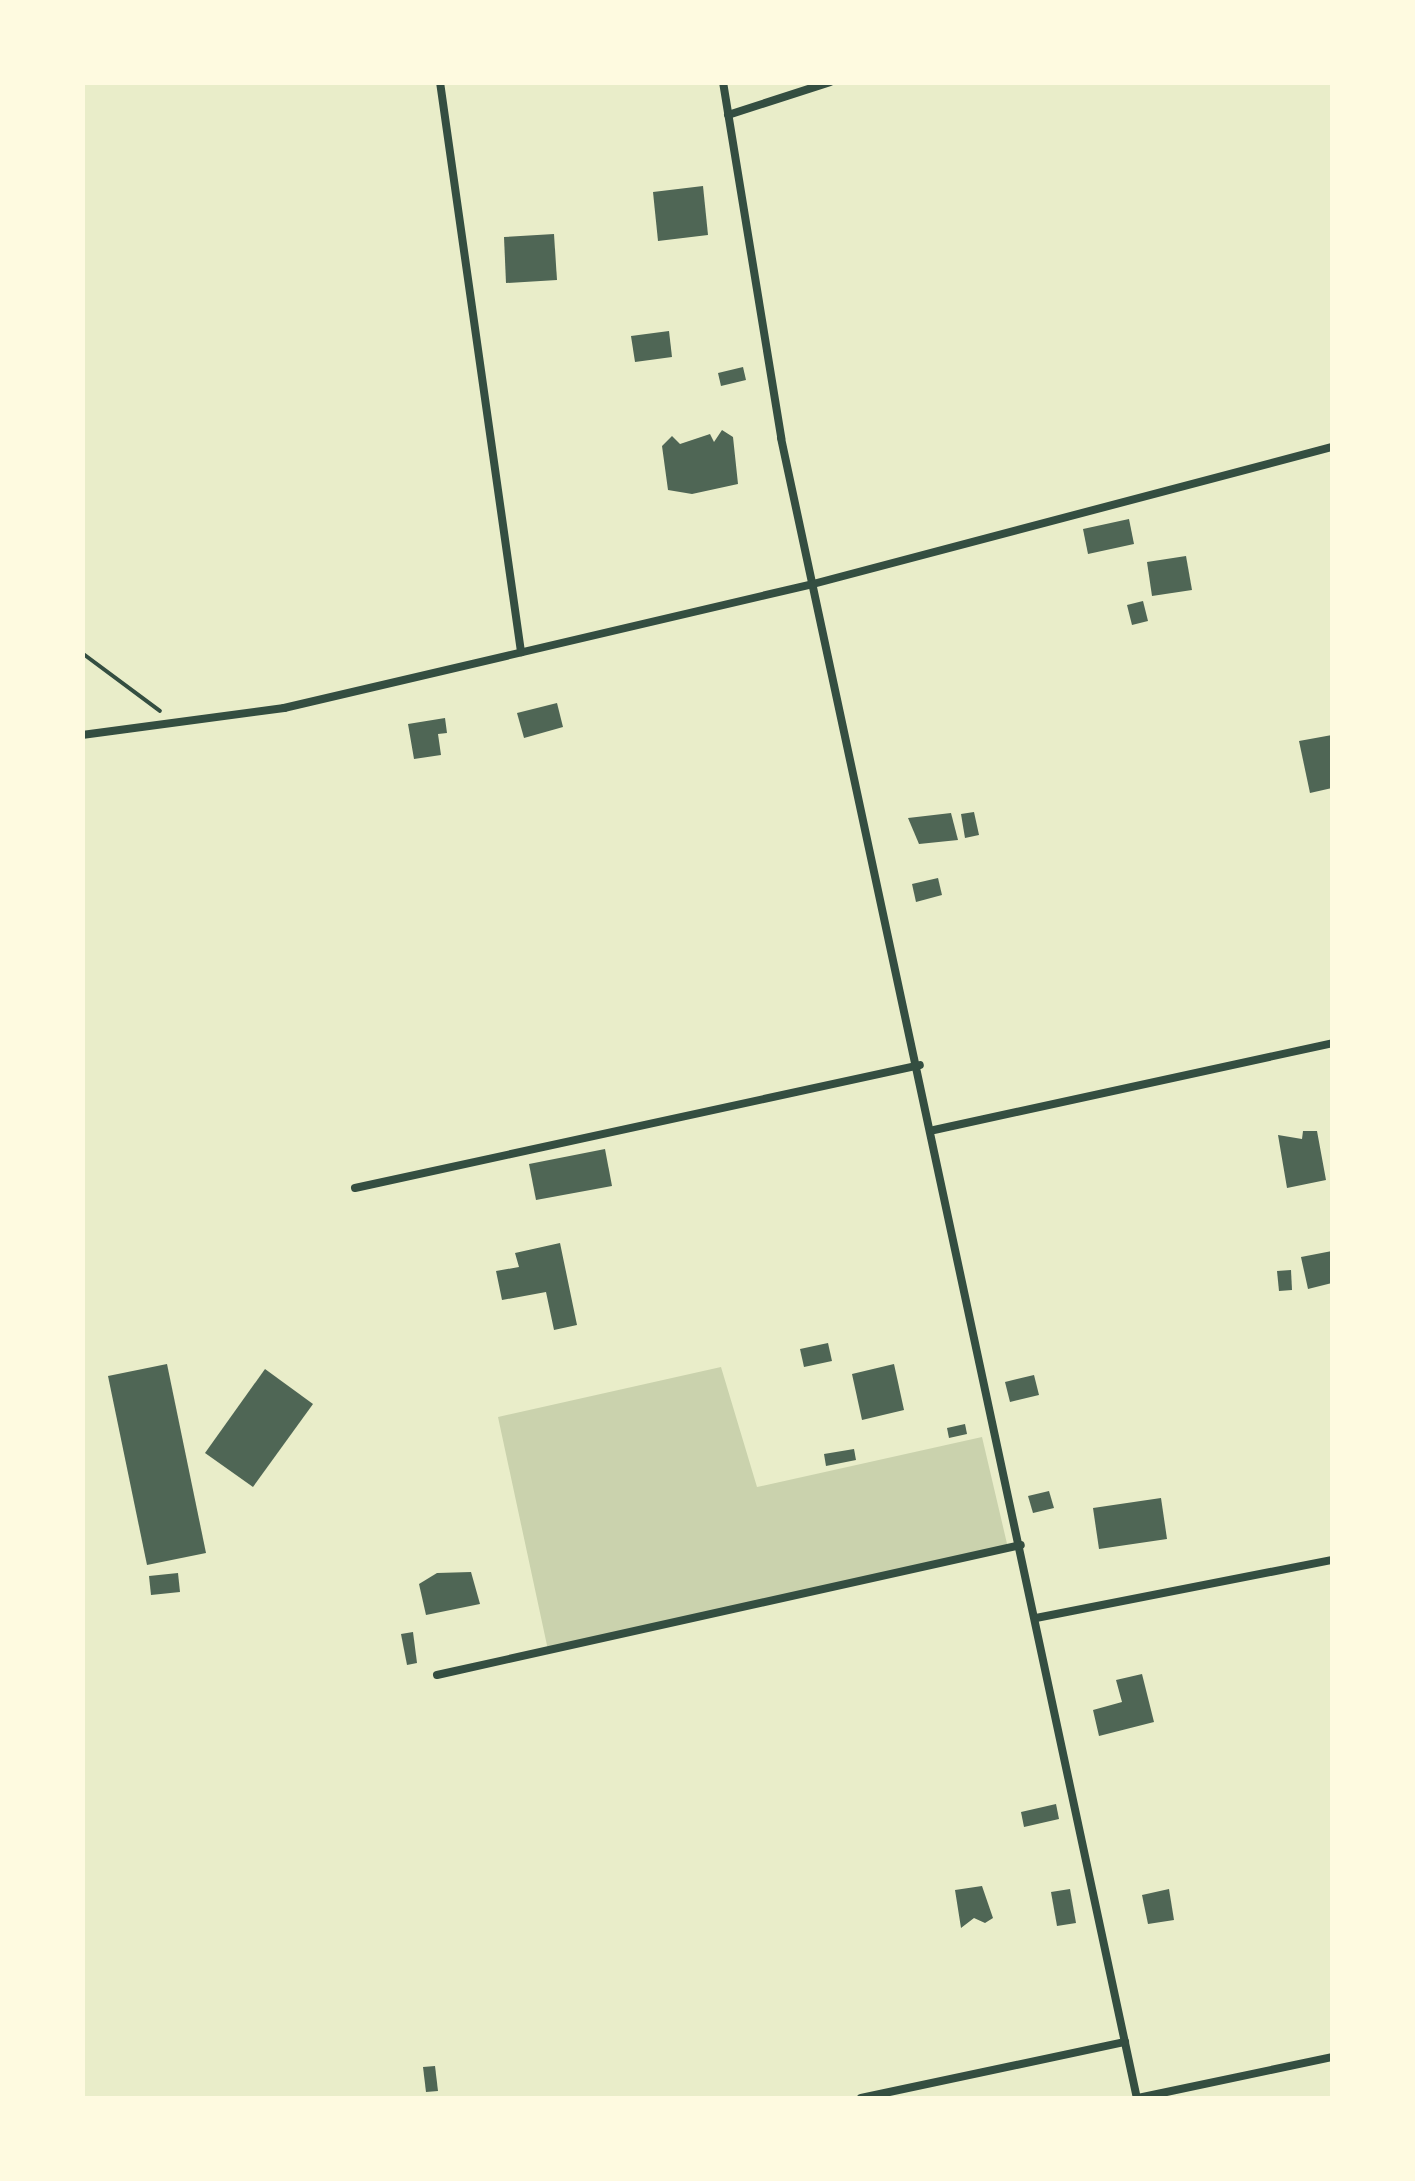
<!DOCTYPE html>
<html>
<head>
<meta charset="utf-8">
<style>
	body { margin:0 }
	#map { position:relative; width:1415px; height:2181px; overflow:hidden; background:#e9edc9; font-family:Quicksand,sans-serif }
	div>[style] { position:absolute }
	.green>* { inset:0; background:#cad2ad }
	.building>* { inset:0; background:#4f6655 }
	.path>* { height:4px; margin:-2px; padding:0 2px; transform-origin:2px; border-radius:2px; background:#344e41 }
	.minor>* { height:8px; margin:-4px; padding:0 4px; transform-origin:4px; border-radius:4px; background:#344e41 }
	span { translate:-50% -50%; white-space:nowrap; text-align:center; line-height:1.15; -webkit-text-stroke:8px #fefae0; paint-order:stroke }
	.frame { position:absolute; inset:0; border:85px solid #fefae0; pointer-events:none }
</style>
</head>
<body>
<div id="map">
	<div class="green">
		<i style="clip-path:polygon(721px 1367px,757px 1487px,982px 1437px,1008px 1548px,548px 1650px,498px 1417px)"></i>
	</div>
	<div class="building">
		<i style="clip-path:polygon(703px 186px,708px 235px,658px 241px,653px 192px)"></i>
		<i style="clip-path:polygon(554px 234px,557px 280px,506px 283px,504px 237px)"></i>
		<i style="clip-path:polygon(669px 331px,672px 357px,635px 362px,631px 336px)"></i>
		<i style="clip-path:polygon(743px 367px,746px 380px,721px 386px,718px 373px)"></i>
		<i style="clip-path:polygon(722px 430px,733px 437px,738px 484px,692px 494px,668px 490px,662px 446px,672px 436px,680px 444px,710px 434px,714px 442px)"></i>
		<i style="clip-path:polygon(1129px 519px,1134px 544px,1088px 554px,1083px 529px)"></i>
		<i style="clip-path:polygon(1186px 556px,1192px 590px,1152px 596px,1147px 562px)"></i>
		<i style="clip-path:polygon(1143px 601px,1148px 621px,1132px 625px,1127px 605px)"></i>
		<i style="clip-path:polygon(557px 703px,563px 727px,524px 738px,517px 713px)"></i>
		<i style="clip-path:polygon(445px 718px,447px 733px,438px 734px,441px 755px,414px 759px,408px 724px)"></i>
		<i style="clip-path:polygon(1332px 735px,1332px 788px,1310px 793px,1299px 741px)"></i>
		<i style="clip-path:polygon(974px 812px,979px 835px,965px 838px,961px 814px)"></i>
		<i style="clip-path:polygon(951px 813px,958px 840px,919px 844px,908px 818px)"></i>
		<i style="clip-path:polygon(938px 878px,942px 895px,916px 902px,912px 884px)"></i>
		<i style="clip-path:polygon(1303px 1131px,1317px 1131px,1326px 1180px,1287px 1188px,1278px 1135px,1302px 1139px)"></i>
		<i style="clip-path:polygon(605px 1149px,612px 1186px,536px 1200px,529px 1164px)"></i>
		<i style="clip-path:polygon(560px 1243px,577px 1325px,554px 1330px,546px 1292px,502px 1300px,496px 1271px,519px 1267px,515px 1253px)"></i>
		<i style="clip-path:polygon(1332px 1251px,1332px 1283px,1308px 1289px,1301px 1257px)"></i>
		<i style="clip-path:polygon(1291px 1270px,1292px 1290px,1279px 1291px,1277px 1271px)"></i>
		<i style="clip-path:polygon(828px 1343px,832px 1361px,804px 1367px,800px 1349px)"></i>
		<i style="clip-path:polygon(167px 1364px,206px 1553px,147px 1565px,108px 1376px)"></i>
		<i style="clip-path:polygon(894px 1364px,904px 1410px,862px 1420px,852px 1374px)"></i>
		<i style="clip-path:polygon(265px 1369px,313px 1404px,253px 1487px,205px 1453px)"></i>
		<i style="clip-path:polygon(1034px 1375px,1039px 1395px,1010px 1402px,1005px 1382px)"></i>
		<i style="clip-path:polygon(965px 1424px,967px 1434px,949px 1438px,947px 1428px)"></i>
		<i style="clip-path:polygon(854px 1449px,856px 1460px,826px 1466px,824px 1454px)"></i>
		<i style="clip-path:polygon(1049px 1491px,1054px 1508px,1033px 1513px,1028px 1496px)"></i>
		<i style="clip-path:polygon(1161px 1498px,1167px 1539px,1099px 1549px,1093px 1508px)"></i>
		<i style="clip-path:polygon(471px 1572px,480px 1604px,426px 1615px,419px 1584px,437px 1573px)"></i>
		<i style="clip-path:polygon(178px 1573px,180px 1592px,151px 1595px,149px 1576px)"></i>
		<i style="clip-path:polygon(413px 1632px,417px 1663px,407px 1665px,401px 1634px)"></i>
		<i style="clip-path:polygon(1142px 1674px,1154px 1722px,1099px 1736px,1093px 1710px,1122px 1702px,1116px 1680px)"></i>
		<i style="clip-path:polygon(1056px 1804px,1059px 1819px,1024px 1827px,1021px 1812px)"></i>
		<i style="clip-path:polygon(982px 1886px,993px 1918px,985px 1923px,974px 1918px,961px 1928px,955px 1890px)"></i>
		<i style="clip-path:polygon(1070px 1889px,1076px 1923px,1057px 1926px,1051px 1892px)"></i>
		<i style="clip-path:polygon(1169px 1889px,1174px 1920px,1148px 1924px,1142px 1895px)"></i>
		<i style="clip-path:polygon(435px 2066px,438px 2091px,426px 2092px,423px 2067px)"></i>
	</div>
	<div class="path">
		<i style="left:82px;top:653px;width:97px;rotate:36.6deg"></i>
	</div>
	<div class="minor">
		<i style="left:440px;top:82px;width:576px;rotate:81.91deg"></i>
		<i style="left:723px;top:82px;width:361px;rotate:80.7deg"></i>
		<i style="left:781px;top:438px;width:1698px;rotate:77.9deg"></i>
		<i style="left:728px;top:115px;width:107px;rotate:-17.9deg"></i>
		<i style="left:82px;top:735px;width:204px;rotate:-7.6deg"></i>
		<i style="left:284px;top:708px;width:543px;rotate:-13.19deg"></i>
		<i style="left:813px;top:584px;width:537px;rotate:-14.79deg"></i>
		<i style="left:934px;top:1130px;width:407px;rotate:-12.3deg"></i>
		<i style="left:355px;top:1188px;width:578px;rotate:-12.28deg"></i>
		<i style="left:1036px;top:1618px;width:302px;rotate:-11.1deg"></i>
		<i style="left:437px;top:1675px;width:598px;rotate:-12.55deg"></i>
		<i style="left:861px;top:2098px;width:270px;rotate:-12deg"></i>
		<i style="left:1138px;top:2098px;width:198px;rotate:-11.9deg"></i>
	</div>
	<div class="frame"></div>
</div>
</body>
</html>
